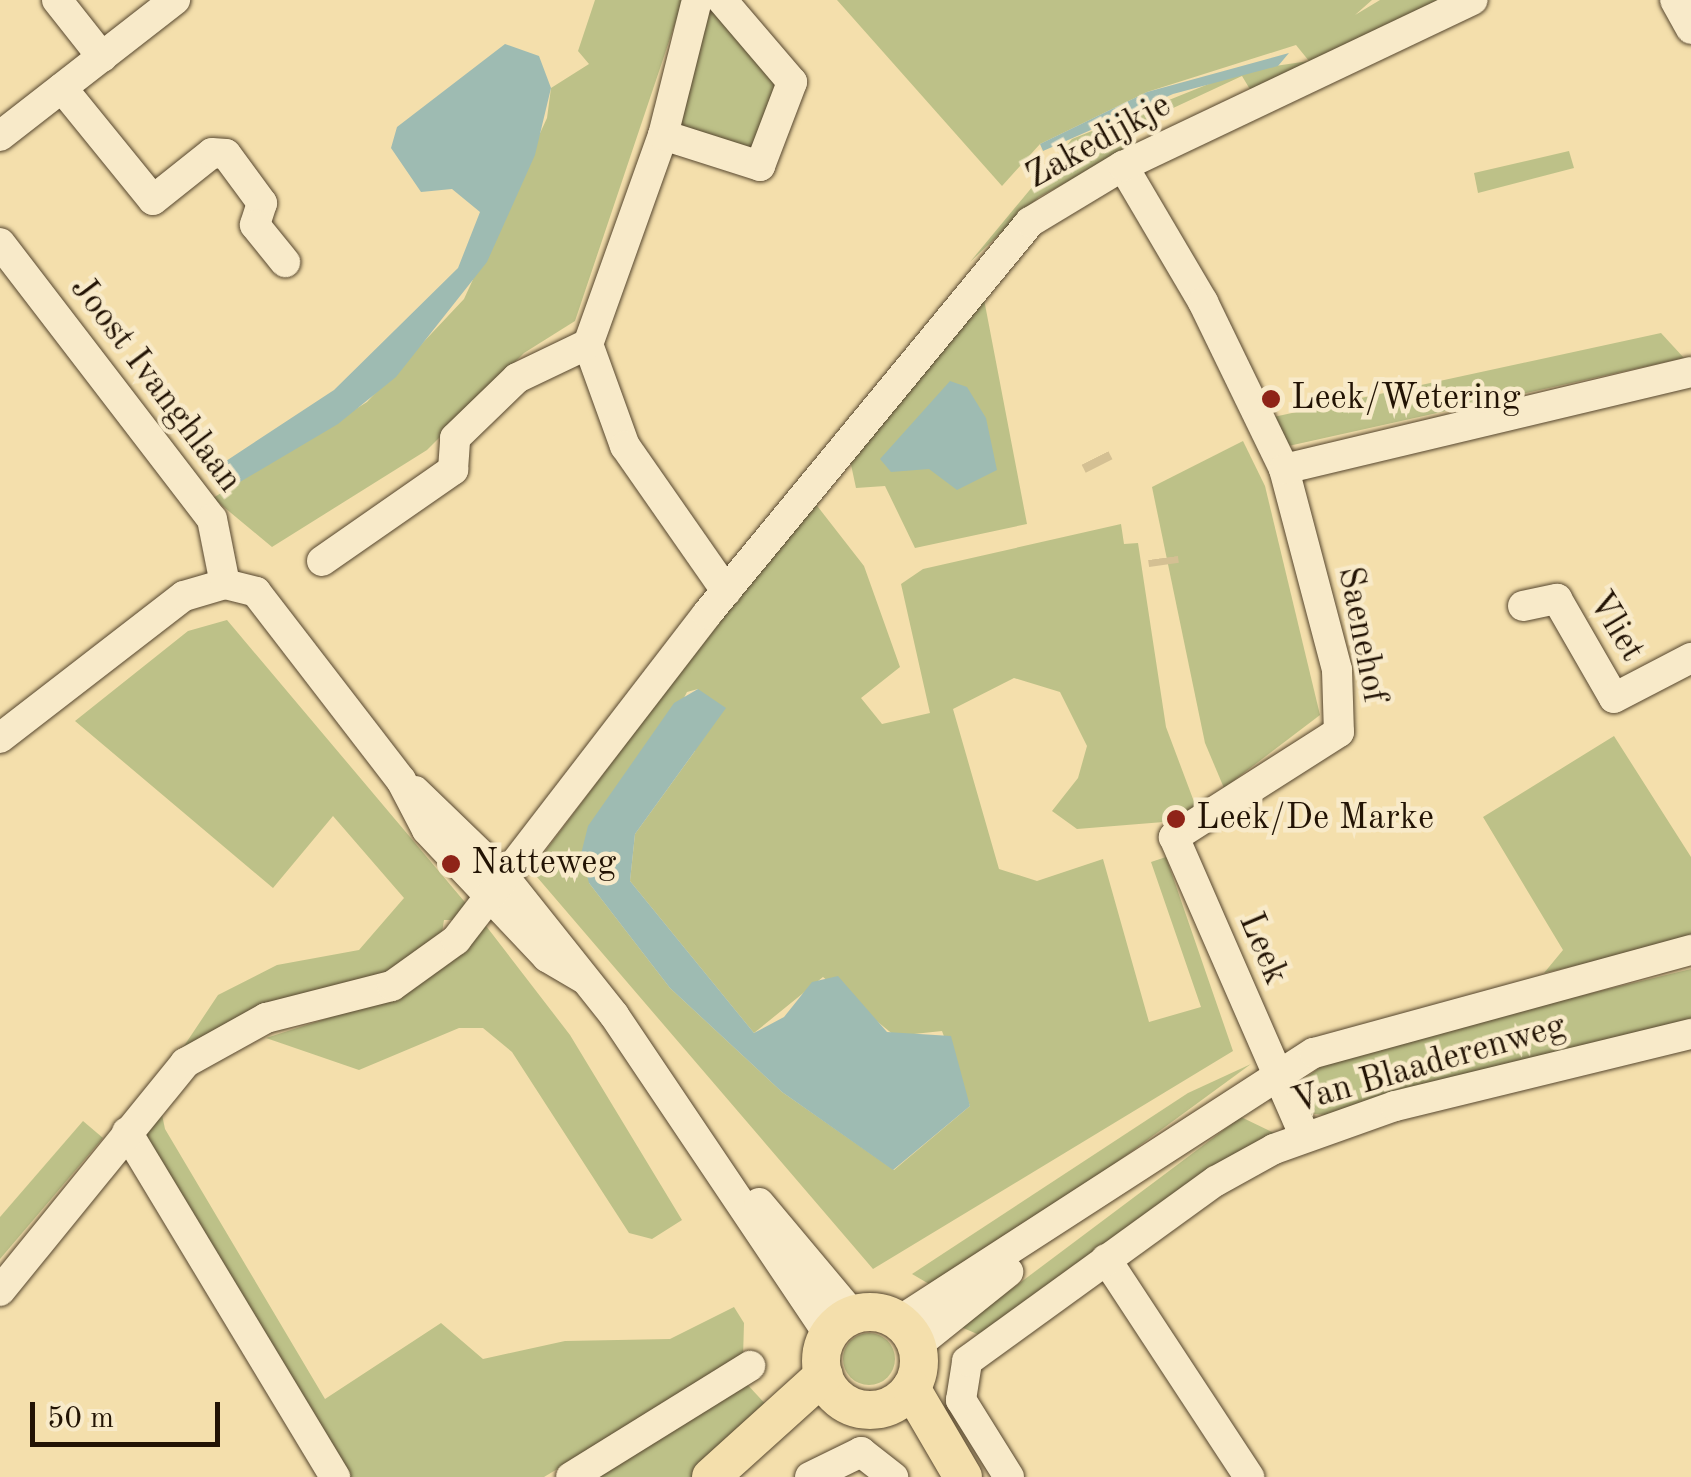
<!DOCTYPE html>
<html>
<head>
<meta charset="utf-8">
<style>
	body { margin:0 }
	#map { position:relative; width:1691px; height:1477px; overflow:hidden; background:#f4dfac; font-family:"Old Standard TT",serif }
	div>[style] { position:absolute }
	.green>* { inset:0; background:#bdc188 }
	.round { border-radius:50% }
	.water>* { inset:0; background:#9ebbb2 }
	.minor-tunnel>* { height:30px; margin-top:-15px; transform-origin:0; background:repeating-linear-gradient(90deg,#d4c093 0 30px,transparent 0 45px) }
	.roads { filter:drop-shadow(0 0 2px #56462e) drop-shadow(0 0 2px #56462e) }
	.minor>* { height:30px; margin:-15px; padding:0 15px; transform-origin:15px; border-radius:15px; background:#f8eac9 }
	.major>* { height:38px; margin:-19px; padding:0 19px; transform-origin:19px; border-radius:19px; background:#f4dfac }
	.major>.ring { margin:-19px; padding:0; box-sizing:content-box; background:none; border:38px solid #f4dfac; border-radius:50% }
	.dots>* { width:28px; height:28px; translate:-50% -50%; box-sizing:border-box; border:5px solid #f8eac9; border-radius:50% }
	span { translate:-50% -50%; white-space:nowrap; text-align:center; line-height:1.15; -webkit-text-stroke:9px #f8eac9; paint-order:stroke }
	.street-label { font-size:35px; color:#221304 }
	.poi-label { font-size:35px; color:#221304 }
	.left { translate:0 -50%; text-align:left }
	.scale { position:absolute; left:30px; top:1402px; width:190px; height:45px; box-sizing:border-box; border:5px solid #221304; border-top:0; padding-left:12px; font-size:30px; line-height:35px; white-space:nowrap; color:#221304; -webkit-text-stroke:8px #f8eac9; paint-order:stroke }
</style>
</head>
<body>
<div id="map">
	<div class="green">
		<i style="clip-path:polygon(595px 0,683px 0,575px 321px,524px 353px,427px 450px,272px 547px,213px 498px,367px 402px,464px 299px,547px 118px,551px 88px,589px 64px,578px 51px)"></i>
		<i style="clip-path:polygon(837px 0,1372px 0,1355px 15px,1380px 0,1438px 0,1251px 91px,1242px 76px,1128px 129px,1137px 145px,1039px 197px,970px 262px,1072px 139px,1241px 71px,1309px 61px,1296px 45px,1147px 92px,1040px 144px,1002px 186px)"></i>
		<i style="clip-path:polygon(719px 6px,782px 94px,763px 140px,750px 148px,676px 125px,704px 8px)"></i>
		<i style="clip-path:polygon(1569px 151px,1574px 168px,1478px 193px,1474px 173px)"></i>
		<i style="clip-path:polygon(983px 294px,1027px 524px,915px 548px,885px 486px,856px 488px,850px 460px)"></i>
		<i style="clip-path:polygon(1661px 333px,1684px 358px,1284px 447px,1269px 418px)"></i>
		<i style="clip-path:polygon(1243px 441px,1265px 486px,1320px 715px,1224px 788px,1205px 743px,1152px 487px)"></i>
		<i style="clip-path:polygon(evenodd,811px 498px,864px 566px,900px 667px,861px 698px,882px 724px,930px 713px,901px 584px,923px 569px,1121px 524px,1124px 544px,1138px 543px,1166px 727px,1196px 807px,1176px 821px,1077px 829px,1052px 811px,1078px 778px,1087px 746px,1060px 692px,1014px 678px,953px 709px,999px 869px,1037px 881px,1103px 859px,1149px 1022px,1201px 1007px,1151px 862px,1166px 857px,1233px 1051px,873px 1269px,531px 870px,811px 498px,698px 689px,695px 751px,635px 834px,630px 881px,754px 1033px,823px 977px,895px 1036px,942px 1031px,970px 1106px,894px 1170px,782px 1092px,670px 988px,589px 883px,687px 692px,698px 689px)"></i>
		<i style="clip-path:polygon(227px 620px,469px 907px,463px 920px,444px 920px,441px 939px,417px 964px,168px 1070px,218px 995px,277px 965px,359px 950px,404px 898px,333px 816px,273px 888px,75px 721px,188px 631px)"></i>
		<i style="clip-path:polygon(1614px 736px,1691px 857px,1691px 939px,1544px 973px,1563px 950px,1483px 817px)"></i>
		<i style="clip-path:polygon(483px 922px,570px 1035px,682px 1220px,652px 1239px,629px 1233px,512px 1052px,483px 1028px,459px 1028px,359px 1070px,266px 1038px,400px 995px,463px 951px)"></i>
		<i style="clip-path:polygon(1691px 969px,1691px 1024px,1326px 1115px,1314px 1114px,1302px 1093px,1299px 1083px,1323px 1065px,1409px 1037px)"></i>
		<i style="clip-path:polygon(1251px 1064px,941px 1291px,912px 1274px,1188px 1093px)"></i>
		<i style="clip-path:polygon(160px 1105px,165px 1129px,325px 1399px,441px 1323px,483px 1359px,565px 1341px,670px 1339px,734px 1307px,744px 1323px,743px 1358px,544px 1477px,339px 1477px,139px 1138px)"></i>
		<i style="clip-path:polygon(1241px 1117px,1276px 1134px,984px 1337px,961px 1327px)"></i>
		<i style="clip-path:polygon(83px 1121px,103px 1138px,0 1259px,0 1217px)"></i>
		<i class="round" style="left:843px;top:1333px;width:52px;height:52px"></i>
		<i style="clip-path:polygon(745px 1382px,771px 1410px,696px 1477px,592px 1477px)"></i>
	</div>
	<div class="water">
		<i style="clip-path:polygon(505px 44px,539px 56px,551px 88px,535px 155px,487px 262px,396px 377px,338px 424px,228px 489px,223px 463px,334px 390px,458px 268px,480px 212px,452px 189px,421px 192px,391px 148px,397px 127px)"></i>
		<i style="clip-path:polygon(1289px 53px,1278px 66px,1173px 94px,1043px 151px,1040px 144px,1147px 92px)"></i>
		<i style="clip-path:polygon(950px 381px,967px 387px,986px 418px,997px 470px,957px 490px,929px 469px,891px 472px,880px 459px)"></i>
		<i style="clip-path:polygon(698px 689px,726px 708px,635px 834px,630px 881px,754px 1033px,784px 1017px,812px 982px,838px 976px,887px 1032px,951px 1036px,970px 1106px,893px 1170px,782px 1092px,670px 988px,589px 883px,581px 854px,588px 826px,674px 703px)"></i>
	</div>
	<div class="minor-tunnel">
		<i style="left:1095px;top:458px;width:9px;rotate:63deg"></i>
		<i style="left:1163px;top:558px;width:7px;rotate:82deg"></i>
	</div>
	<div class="roads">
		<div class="minor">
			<i style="left:57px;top:0;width:73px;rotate:51.7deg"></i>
			<i style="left:697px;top:0;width:139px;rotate:104.1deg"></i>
			<i style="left:663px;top:135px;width:222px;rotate:109.7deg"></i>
			<i style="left:588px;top:344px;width:109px;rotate:70.1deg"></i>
			<i style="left:625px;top:446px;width:177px;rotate:55.1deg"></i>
			<i style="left:1675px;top:0;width:33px;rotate:61deg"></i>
			<i style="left:62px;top:88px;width:144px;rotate:50.9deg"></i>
			<i style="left:153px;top:200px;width:75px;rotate:-38.5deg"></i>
			<i style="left:212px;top:153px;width:14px;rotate:4deg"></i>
			<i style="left:226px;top:154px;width:61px;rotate:53.7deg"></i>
			<i style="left:262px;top:203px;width:23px;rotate:108deg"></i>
			<i style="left:255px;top:225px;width:48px;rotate:51deg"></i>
			<i style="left:663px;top:135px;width:102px;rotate:17.7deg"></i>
			<i style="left:760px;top:166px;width:90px;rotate:-69.1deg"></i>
			<i style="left:792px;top:82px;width:108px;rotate:-130.5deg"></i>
			<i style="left:0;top:136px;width:222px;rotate:-37.9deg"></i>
			<i style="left:1123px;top:166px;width:158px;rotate:59.5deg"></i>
			<i style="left:1203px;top:302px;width:186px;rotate:64.1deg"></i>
			<i style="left:1284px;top:469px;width:208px;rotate:75.2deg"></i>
			<i style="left:1337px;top:670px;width:62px;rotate:88.2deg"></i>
			<i style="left:1339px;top:732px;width:196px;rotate:147.5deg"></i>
			<i style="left:1174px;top:837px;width:327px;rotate:66.4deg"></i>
			<i style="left:0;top:243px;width:348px;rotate:52.5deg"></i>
			<i style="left:212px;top:519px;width:66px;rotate:78.7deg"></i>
			<i style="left:1284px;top:469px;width:418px;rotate:-13.4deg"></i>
			<i style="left:322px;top:561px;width:160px;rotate:-34.8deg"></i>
			<i style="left:453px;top:470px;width:32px;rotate:-86deg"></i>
			<i style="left:455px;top:438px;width:86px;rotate:-44.1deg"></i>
			<i style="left:517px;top:378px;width:79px;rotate:-25.6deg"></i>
			<i style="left:1523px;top:606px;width:35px;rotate:-12deg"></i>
			<i style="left:1557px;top:599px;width:114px;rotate:60.1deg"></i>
			<i style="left:1614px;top:698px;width:87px;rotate:-27.5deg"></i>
			<i style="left:0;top:738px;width:232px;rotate:-37.7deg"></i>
			<i style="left:184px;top:596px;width:43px;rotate:-16.3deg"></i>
			<i style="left:225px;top:584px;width:32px;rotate:14deg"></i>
			<i style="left:256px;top:592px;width:237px;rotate:52.4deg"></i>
			<i style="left:401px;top:780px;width:56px;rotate:62.5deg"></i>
			<i style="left:427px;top:830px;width:175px;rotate:46.6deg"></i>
			<i style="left:547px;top:957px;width:42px;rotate:30.3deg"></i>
			<i style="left:415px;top:791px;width:125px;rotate:44deg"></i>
			<i style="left:505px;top:878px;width:175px;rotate:51.5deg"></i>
			<i style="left:614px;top:1015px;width:386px;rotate:56.1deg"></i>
			<i style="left:127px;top:1132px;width:403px;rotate:58.9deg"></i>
			<i style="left:759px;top:1203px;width:146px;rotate:50deg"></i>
			<i style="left:1106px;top:1259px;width:261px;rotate:56.7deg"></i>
			<i style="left:0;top:1291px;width:294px;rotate:-50.9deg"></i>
			<i style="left:185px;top:1063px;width:93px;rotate:-29.1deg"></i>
			<i style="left:266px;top:1018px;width:130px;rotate:-14.3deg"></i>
			<i style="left:392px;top:986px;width:79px;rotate:-35.7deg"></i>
			<i style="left:456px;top:940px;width:411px;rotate:-52.4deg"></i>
			<i style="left:707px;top:614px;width:508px;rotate:-50.51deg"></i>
			<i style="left:1030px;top:222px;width:109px;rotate:-31.1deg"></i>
			<i style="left:1123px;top:166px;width:387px;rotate:-25.4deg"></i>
			<i style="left:899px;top:1321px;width:494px;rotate:-32.9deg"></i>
			<i style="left:1314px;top:1053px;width:391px;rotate:-15.3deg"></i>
			<i style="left:917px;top:1345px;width:117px;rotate:-38.7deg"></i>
			<i style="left:571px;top:1477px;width:211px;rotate:-31.8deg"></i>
			<i style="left:810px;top:1477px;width:57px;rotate:-26.1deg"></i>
			<i style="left:861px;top:1452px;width:41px;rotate:38deg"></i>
			<i style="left:1009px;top:1477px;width:91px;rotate:-121.9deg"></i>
			<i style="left:961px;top:1400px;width:39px;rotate:-81deg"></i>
			<i style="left:967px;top:1361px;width:307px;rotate:-35.9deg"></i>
			<i style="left:1216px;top:1181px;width:66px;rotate:-28.9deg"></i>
			<i style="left:1274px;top:1149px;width:128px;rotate:-19.6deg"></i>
			<i style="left:1395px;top:1106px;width:305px;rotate:-13.7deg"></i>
		</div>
		<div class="major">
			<i class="ring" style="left:821px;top:1312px;width:60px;height:60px"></i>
			<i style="left:911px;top:1388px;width:103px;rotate:59.7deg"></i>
			<i style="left:711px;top:1477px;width:152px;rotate:-42.1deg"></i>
		</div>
	</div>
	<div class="dots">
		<i style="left:1271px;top:399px;background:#8f2418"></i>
		<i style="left:1176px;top:819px;background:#8f2418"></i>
		<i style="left:451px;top:864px;background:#8f2418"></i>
	</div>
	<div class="street-label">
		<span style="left:1099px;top:142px;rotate:-29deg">Zakedijkje</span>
		<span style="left:155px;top:385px;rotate:53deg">Joost Ivanghlaan</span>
		<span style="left:1615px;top:627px;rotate:59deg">Vliet</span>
		<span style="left:1361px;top:635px;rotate:79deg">Saenehof</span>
		<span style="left:1262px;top:949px;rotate:67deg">Leek</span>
		<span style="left:1429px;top:1065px;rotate:-16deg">Van Blaaderenweg</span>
	</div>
	<div class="poi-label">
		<span class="left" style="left:1291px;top:399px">Leek/Wetering</span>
		<span class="left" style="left:1196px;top:819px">Leek/De Marke</span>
		<span class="left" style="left:471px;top:864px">Natteweg</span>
	</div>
	<div class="scale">50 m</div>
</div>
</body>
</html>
